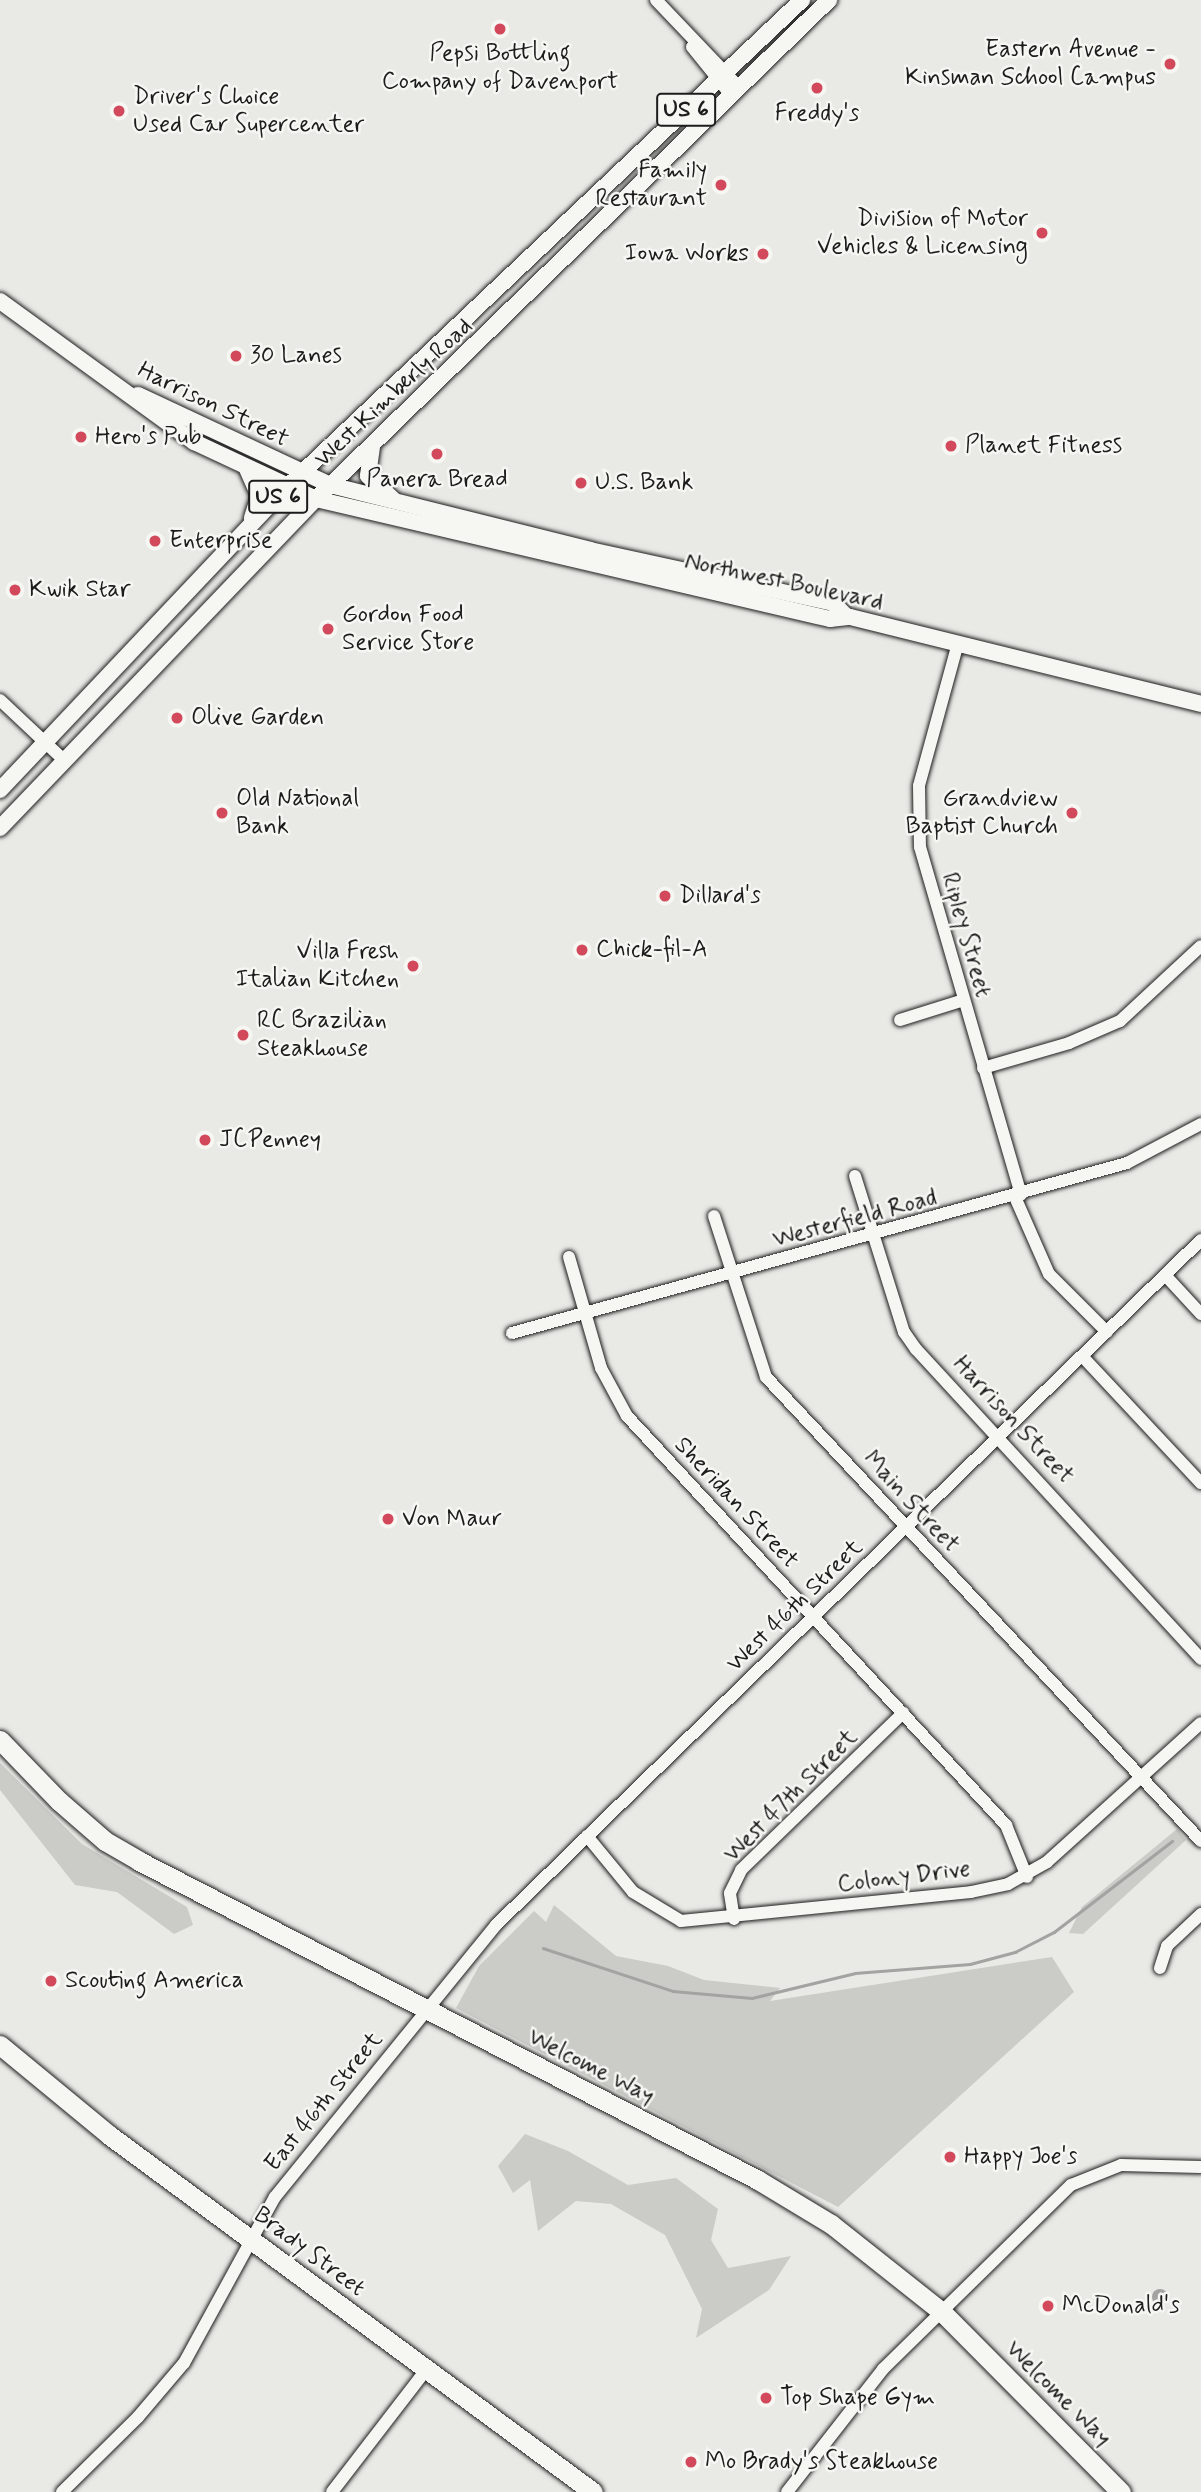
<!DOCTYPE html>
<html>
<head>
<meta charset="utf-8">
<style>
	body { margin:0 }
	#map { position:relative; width:1201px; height:2492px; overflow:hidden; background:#e9e9e5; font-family:Mynerve,sans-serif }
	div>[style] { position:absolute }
	.green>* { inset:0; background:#cbcbc7 }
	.water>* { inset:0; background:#a3a3a1 }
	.round { border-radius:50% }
	.stream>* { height:2.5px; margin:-1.25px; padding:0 1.25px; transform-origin:1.25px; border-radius:1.25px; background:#a3a3a1 }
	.roads { filter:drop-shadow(0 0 2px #1c1c1c) drop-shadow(0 0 2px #1c1c1c) }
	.minor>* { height:12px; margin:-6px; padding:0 6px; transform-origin:6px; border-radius:6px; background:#f6f6f2 }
	.major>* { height:16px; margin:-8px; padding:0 8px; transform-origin:8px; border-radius:8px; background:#f6f6f2 }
	.highway>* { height:19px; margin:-9.5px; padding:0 9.5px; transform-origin:9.5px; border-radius:9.5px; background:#f6f6f2 }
	.dots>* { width:19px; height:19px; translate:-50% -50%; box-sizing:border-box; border:4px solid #f6f6f2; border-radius:50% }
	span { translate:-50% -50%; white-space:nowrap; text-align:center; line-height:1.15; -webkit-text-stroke:5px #f6f6f2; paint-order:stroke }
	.shield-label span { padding:2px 5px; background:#f6f6f2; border:2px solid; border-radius:5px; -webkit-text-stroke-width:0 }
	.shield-label { font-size:23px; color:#1c1c1c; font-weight:700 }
	.poi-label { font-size:24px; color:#1c1c1c }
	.right { translate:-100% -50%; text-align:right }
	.left { translate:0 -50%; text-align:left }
	.street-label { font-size:24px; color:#1c1c1c }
</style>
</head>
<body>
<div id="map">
	<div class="green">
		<i style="clip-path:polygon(0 1763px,82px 1844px,187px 1907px,193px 1925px,174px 1934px,117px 1892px,75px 1885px,0 1790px)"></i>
		<i style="clip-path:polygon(1177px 1829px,1186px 1840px,1083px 1934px,1069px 1933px,1082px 1907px)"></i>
		<i style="clip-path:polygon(554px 1905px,616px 1956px,668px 1966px,704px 1980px,780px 1988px,770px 2001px,1052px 1957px,1074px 1992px,838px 2207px,456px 2008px,479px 1966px,534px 1911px,546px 1922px)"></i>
		<i style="clip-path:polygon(525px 2134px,568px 2151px,628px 2185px,676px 2178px,718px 2209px,711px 2240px,728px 2268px,791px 2256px,769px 2290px,696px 2338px,702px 2309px,665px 2235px,611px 2204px,576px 2201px,538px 2231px,530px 2180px,513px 2193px,498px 2166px)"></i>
	</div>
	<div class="water">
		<i class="round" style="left:1152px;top:2289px;width:16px;height:16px"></i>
	</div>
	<div class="stream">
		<i style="left:543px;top:1948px;width:137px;rotate:18.3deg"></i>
		<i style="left:673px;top:1991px;width:79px;rotate:5.1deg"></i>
		<i style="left:752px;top:1998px;width:106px;rotate:-13.6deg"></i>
		<i style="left:855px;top:1973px;width:115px;rotate:-4.5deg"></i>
		<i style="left:970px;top:1964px;width:47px;rotate:-14.9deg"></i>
		<i style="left:1015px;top:1952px;width:44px;rotate:-27.1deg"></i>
		<i style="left:1054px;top:1932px;width:149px;rotate:-37.6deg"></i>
	</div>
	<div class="roads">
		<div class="minor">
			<i style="left:656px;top:0;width:119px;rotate:46.4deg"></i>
			<i style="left:692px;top:47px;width:60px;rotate:51deg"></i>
			<i style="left:958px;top:643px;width:148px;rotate:105.3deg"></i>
			<i style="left:919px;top:786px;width:61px;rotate:89.1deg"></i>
			<i style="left:920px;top:847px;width:362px;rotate:73.8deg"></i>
			<i style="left:0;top:700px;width:89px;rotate:43.2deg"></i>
			<i style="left:900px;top:1020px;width:67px;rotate:-17.4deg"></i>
			<i style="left:983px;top:1068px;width:90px;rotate:-16.2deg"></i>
			<i style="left:1069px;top:1043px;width:56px;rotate:-23.3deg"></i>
			<i style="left:1120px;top:1021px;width:110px;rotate:-42.8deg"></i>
			<i style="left:855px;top:1176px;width:164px;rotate:72.6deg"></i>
			<i style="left:904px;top:1332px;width:21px;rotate:55deg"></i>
			<i style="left:916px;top:1349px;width:421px;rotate:47.4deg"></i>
			<i style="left:1015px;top:1197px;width:84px;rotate:66.2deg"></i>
			<i style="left:1049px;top:1274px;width:82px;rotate:45deg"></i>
			<i style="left:714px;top:1216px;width:169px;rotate:72.1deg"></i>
			<i style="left:766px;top:1377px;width:636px;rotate:46.85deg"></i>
			<i style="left:569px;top:1257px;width:116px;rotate:73.9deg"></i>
			<i style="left:601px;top:1368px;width:55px;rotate:61.6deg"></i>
			<i style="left:627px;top:1416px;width:558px;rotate:47.18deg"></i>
			<i style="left:1006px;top:1825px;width:56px;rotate:68deg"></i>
			<i style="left:1165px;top:1275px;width:53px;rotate:47.3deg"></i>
			<i style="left:512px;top:1333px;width:638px;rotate:-15.45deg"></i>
			<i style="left:1127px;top:1163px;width:84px;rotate:-27.8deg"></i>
			<i style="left:1082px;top:1356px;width:174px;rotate:46.9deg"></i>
			<i style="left:587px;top:1836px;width:72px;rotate:50.6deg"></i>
			<i style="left:633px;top:1892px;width:56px;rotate:31.1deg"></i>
			<i style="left:681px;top:1921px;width:291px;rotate:-5.7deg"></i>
			<i style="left:971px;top:1892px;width:38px;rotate:-12deg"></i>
			<i style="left:1008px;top:1884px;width:45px;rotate:-29.4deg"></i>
			<i style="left:1047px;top:1862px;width:207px;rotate:-42.1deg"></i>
			<i style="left:734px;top:1919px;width:26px;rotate:-99deg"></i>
			<i style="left:730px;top:1893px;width:25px;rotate:-64deg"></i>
			<i style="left:741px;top:1870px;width:226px;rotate:-44.1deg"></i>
			<i style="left:1160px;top:1968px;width:23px;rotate:-72deg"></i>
			<i style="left:1167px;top:1946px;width:47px;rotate:-43.3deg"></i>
			<i style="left:62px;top:2492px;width:107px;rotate:-44.6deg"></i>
			<i style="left:138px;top:2417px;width:71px;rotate:-49.6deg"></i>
			<i style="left:184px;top:2363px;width:189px;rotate:-61.3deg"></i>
			<i style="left:275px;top:2197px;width:350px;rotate:-50.9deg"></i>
			<i style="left:496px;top:1925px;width:983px;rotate:-44.18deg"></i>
			<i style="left:332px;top:2492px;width:154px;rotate:-52.4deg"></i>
			<i style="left:787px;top:2492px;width:156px;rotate:-52deg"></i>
			<i style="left:883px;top:2369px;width:263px;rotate:-44.4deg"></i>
			<i style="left:1071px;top:2185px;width:54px;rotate:-21.8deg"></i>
			<i style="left:1121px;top:2165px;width:80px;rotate:1.4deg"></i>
		</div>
		<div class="major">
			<i style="left:0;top:301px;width:240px;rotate:36deg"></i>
			<i style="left:194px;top:442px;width:135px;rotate:25deg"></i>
			<i style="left:316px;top:499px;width:528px;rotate:13.14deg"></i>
			<i style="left:830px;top:619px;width:20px;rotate:-6deg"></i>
			<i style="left:850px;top:617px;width:362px;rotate:13.9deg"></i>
			<i style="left:138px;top:395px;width:212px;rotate:25.1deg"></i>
			<i style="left:330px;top:485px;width:268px;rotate:14deg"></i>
			<i style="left:590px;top:550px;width:249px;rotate:12.3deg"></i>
			<i style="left:833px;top:603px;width:18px;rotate:45deg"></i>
			<i style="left:372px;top:447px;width:29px;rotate:98deg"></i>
			<i style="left:368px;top:476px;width:34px;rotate:43deg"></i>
			<i style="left:247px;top:469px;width:30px;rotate:66deg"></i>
			<i style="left:259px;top:496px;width:23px;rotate:108deg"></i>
			<i style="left:0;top:790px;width:417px;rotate:-46.6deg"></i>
			<i style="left:287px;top:487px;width:709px;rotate:-43.4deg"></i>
			<i style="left:0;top:828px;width:456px;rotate:-46.2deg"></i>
			<i style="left:316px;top:499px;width:716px;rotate:-44.21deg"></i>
		</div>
		<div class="highway">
			<i style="left:0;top:1740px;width:85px;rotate:46deg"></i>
			<i style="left:59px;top:1801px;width:61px;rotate:41deg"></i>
			<i style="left:105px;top:1841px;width:39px;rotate:30deg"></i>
			<i style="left:139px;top:1861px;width:696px;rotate:27.26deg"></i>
			<i style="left:758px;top:2180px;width:85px;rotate:31.1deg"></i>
			<i style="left:831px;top:2224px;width:142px;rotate:38.4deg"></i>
			<i style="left:942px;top:2312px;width:254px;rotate:45.2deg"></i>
			<i style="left:0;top:2045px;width:141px;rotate:39.5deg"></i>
			<i style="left:109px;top:2135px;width:601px;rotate:36.41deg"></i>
		</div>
	</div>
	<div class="dots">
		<i style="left:500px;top:29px;background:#d1495b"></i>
		<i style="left:1170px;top:64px;background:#d1495b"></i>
		<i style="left:817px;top:88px;background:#d1495b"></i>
		<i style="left:119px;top:111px;background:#d1495b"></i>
		<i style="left:721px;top:185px;background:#d1495b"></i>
		<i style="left:1042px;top:233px;background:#d1495b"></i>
		<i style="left:763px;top:254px;background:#d1495b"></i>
		<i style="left:236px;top:356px;background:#d1495b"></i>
		<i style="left:81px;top:437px;background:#d1495b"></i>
		<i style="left:951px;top:446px;background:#d1495b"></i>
		<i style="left:437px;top:454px;background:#d1495b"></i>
		<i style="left:581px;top:483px;background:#d1495b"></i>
		<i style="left:155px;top:541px;background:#d1495b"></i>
		<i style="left:15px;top:590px;background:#d1495b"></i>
		<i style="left:328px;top:629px;background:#d1495b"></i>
		<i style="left:177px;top:718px;background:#d1495b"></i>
		<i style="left:222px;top:813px;background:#d1495b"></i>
		<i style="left:1072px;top:813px;background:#d1495b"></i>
		<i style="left:665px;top:896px;background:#d1495b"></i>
		<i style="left:582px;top:950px;background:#d1495b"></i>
		<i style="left:413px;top:966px;background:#d1495b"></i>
		<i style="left:243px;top:1035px;background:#d1495b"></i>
		<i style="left:205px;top:1140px;background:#d1495b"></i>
		<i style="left:388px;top:1519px;background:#d1495b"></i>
		<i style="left:51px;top:1981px;background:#d1495b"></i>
		<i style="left:950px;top:2157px;background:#d1495b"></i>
		<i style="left:1048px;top:2306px;background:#d1495b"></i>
		<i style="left:766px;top:2398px;background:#d1495b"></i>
		<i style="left:691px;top:2462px;background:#d1495b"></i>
	</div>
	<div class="shield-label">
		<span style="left:686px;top:110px">US 6</span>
		<span style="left:278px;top:497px">US 6</span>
	</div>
	<div class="poi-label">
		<span class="right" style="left:1156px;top:64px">Eastern Avenue -<br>Kinsman School Campus</span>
		<span style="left:500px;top:68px">Pepsi Bottling<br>Company of Davenport</span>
		<span class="left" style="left:133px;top:111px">Driver's Choice<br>Used Car Supercenter</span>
		<span style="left:817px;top:114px">Freddy's</span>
		<span class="right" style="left:707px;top:185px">Family<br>Restaurant</span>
		<span class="right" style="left:1028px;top:233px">Division of Motor<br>Vehicles &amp; Licensing</span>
		<span class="right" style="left:749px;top:254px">Iowa Works</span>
		<span class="left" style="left:250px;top:356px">30 Lanes</span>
		<span class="left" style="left:95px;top:437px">Hero's Pub</span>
		<span class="left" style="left:965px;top:446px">Planet Fitness</span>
		<span style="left:437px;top:480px">Panera Bread</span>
		<span class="left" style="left:595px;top:483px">U.S. Bank</span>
		<span class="left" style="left:169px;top:541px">Enterprise</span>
		<span class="left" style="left:29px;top:590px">Kwik Star</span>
		<span class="left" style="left:342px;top:629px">Gordon Food<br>Service Store</span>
		<span class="left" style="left:191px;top:718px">Olive Garden</span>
		<span class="left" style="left:236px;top:813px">Old National<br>Bank</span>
		<span class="right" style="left:1058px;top:813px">Grandview<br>Baptist Church</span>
		<span class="left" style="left:679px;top:896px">Dillard's</span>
		<span class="left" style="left:596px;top:950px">Chick-fil-A</span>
		<span class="right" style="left:399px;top:966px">Villa Fresh<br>Italian Kitchen</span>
		<span class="left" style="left:257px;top:1035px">RC Brazilian<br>Steakhouse</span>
		<span class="left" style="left:219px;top:1140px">JCPenney</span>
		<span class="left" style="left:402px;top:1519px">Von Maur</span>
		<span class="left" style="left:65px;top:1981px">Scouting America</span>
		<span class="left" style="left:964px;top:2157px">Happy Joe's</span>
		<span class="left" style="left:1062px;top:2306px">McDonald's</span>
		<span class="left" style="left:780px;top:2398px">Top Shape Gym</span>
		<span class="left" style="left:705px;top:2462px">Mo Brady's Steakhouse</span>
	</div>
	<div class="street-label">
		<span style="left:394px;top:393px;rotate:-43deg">West Kimberly Road</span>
		<span style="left:213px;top:405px;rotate:26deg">Harrison Street</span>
		<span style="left:784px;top:582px;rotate:12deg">Northwest Boulevard</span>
		<span style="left:966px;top:935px;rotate:74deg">Ripley Street</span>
		<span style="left:855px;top:1219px;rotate:-15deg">Westerfield Road</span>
		<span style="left:1013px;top:1420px;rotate:47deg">Harrison Street</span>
		<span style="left:911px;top:1502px;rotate:47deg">Main Street</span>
		<span style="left:736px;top:1503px;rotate:47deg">Sheridan Street</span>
		<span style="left:795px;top:1606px;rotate:-44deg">West 46th Street</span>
		<span style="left:791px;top:1796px;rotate:-45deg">West 47th Street</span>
		<span style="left:904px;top:1877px;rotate:-7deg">Colony Drive</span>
		<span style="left:591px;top:2067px;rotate:27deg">Welcome Way</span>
		<span style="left:324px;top:2102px;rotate:-51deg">East 46th Street</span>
		<span style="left:309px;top:2252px;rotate:37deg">Brady Street</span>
		<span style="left:1058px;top:2394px;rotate:45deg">Welcome Way</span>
	</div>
</div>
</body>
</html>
